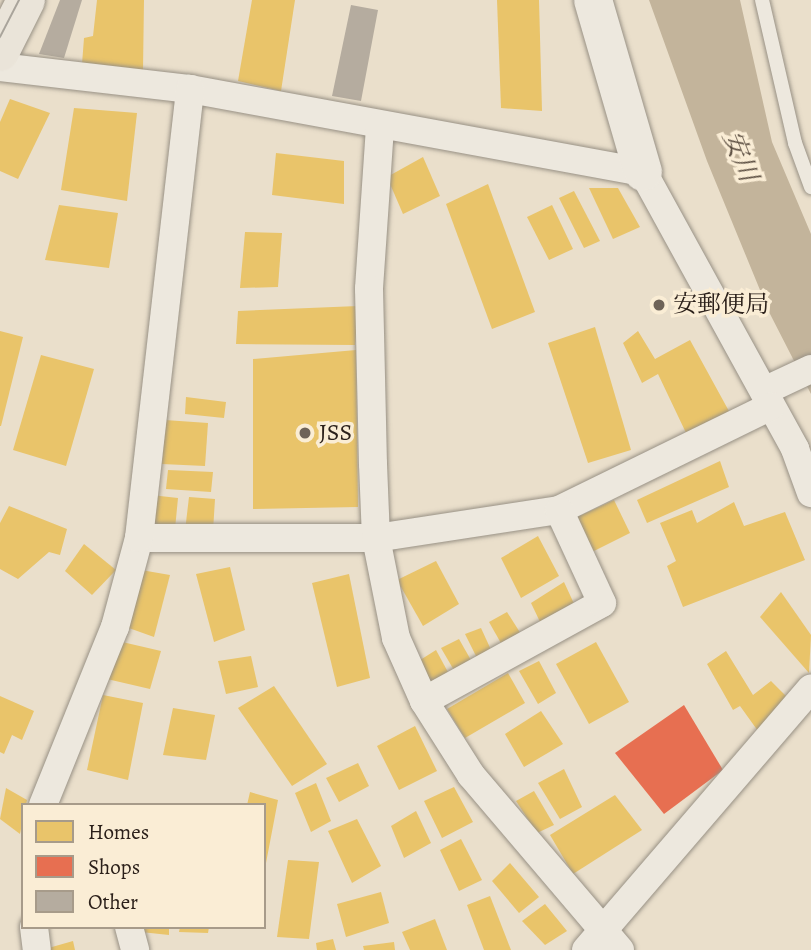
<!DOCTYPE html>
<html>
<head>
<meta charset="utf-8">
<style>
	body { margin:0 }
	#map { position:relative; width:811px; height:950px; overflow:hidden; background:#eadfcb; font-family:Alegreya,"Noto Serif JP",serif }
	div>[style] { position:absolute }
	.water>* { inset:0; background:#c3b49b }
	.homes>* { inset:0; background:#e9c46a }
	.shops>* { inset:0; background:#e76f51 }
	.building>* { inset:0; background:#b5ac9f }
	.roads { filter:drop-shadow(0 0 2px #989185) drop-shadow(0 0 2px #989185) }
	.lane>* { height:14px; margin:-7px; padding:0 7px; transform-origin:7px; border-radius:7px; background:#ede8de }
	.street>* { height:28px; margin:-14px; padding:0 14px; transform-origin:14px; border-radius:14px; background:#ede8de }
	.secondary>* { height:38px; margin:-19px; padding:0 19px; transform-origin:19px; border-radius:19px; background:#ede8de }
	.primary>* { height:38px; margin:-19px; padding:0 19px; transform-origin:19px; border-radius:19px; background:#eae4d9 }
	.tram>* { height:2px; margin:-1px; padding:0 1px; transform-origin:1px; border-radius:1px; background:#a9a49b }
	.dots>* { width:19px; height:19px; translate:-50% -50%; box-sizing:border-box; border:4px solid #faedd5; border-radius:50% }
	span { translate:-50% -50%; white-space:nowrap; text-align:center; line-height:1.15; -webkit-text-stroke:7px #faedd5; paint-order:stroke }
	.poi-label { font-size:24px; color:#2b201a }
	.left { translate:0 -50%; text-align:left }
	.water-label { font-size:26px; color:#5a4d40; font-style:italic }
	.legend { position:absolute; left:21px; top:803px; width:245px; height:126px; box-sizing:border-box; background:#faedd5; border:2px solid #a79b8a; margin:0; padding:9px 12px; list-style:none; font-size:21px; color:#2b201a }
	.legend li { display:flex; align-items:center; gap:14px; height:35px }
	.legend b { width:35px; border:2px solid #a79b8a }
</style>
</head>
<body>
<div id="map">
	<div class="water">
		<i style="clip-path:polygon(649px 0,740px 0,772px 142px,811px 234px,811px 394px,769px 312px,707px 161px)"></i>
	</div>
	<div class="homes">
		<i style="clip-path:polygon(97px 0,144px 0,143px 70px,82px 64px,84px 38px,93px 36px)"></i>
		<i style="clip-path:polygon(252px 0,295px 0,281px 91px,238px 81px)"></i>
		<i style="clip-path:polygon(497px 0,539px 0,542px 111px,501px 108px)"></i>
		<i style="clip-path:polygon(10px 99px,50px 113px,18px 179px,0 171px,0 122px)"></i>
		<i style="clip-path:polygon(74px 108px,137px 113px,127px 201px,61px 190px)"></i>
		<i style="clip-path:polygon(276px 153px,344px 161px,344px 204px,272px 195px)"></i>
		<i style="clip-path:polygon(423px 157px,440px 196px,403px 214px,387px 177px)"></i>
		<i style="clip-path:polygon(488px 184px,535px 312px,492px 329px,446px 204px)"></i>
		<i style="clip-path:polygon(589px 188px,618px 188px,640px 227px,613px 239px)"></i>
		<i style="clip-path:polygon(574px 191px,600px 241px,584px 248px,559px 198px)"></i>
		<i style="clip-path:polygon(59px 205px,118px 213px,109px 268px,45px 260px)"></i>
		<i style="clip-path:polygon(552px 205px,573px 249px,549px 260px,527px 217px)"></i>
		<i style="clip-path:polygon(245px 232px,282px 233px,278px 287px,240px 288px)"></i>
		<i style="clip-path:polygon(358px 306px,355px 345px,236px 344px,238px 311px)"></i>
		<i style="clip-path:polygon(595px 327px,631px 450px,588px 463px,548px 343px)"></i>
		<i style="clip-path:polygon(0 331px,23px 337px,1px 426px,0 426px)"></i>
		<i style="clip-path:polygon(638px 331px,655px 359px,690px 340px,730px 413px,687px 435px,658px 374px,642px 383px,623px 343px)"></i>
		<i style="clip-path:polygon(356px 350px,358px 507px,253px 509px,253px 359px)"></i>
		<i style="clip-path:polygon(41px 355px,94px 369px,66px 466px,13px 450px)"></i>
		<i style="clip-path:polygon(186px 397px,226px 402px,224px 418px,185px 414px)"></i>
		<i style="clip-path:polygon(165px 420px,208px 423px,205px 466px,162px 464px)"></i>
		<i style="clip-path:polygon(720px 461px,729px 487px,647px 523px,637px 500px)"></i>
		<i style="clip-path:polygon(168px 470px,213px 472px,211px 492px,166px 489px)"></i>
		<i style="clip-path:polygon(151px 495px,178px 498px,175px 529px,149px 528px)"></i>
		<i style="clip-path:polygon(189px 497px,215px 499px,213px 531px,185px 531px)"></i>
		<i style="clip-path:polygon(614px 500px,630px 533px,592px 552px,575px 518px)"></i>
		<i style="clip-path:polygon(734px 502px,744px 526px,785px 512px,805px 560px,683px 607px,667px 566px,676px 561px,660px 523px,692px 510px,697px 523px)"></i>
		<i style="clip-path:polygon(9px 506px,67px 529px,60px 555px,49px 552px,18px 579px,0 569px,0 523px)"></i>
		<i style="clip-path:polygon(538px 536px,559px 576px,521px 598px,501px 558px)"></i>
		<i style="clip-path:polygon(84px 544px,116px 570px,92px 595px,65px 571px)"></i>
		<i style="clip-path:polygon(436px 561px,459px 604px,423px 626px,397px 580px)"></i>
		<i style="clip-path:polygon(230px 567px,245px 630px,214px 642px,196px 574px)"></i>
		<i style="clip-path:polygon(141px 570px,170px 575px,154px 637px,126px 627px)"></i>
		<i style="clip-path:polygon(349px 574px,370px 678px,337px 687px,312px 583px)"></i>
		<i style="clip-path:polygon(564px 582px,576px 608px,542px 626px,531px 603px)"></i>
		<i style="clip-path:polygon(781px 592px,811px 635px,809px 673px,760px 617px)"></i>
		<i style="clip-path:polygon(507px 612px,521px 634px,502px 645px,489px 622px)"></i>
		<i style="clip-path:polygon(481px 628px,492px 652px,478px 660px,465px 634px)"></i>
		<i style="clip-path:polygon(459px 639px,472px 662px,455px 672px,441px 648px)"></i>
		<i style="clip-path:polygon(118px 641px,161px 651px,150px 689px,107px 679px)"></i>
		<i style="clip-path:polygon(596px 642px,629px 702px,589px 724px,556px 664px)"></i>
		<i style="clip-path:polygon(436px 650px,449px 674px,430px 684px,417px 662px)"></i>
		<i style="clip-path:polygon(726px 651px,753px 695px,771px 681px,786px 696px,758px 731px,740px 706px,733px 710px,707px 664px)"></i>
		<i style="clip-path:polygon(251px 656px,258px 687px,226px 694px,218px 661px)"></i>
		<i style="clip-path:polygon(539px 661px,556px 693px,538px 704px,519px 671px)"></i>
		<i style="clip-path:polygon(508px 673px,525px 703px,465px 738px,447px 709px)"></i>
		<i style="clip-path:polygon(274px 686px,327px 764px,292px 786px,238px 708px)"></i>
		<i style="clip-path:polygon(103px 695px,143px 703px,128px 780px,87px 770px)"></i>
		<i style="clip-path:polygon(0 696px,34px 711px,22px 740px,12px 735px,4px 754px,0 752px)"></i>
		<i style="clip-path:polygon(173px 708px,215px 715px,206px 760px,163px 755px)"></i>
		<i style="clip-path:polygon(541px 711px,563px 744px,524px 767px,505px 734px)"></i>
		<i style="clip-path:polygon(415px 726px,437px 771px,399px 790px,377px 746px)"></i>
		<i style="clip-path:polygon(358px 763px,369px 786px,339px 802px,326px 778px)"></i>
		<i style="clip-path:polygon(564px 769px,582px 807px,560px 819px,538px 783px)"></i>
		<i style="clip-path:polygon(316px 783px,331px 821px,311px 832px,295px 793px)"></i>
		<i style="clip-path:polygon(454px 787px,473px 822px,442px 838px,424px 801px)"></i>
		<i style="clip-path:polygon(6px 788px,27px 800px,20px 834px,0 819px)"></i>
		<i style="clip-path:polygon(534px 791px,554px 825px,537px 833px,516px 801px)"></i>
		<i style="clip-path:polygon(250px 792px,278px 800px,266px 863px,264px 805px,247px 805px)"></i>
		<i style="clip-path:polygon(615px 795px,642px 830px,573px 874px,550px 835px)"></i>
		<i style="clip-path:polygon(416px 811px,431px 843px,404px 858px,391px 826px)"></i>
		<i style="clip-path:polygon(357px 819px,381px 866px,352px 883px,328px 831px)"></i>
		<i style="clip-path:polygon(461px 839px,482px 880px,459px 891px,440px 850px)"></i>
		<i style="clip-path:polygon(288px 860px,319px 862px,309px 939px,277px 937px)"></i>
		<i style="clip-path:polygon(510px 863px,539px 897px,519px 913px,492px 881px)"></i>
		<i style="clip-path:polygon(381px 892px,389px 923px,346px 937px,337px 904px)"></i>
		<i style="clip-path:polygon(490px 896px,511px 950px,484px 950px,467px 905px)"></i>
		<i style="clip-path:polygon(545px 904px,567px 931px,545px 945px,522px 921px)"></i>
		<i style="clip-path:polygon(435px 919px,447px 950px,410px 950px,402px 932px)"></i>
		<i style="clip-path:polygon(141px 927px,169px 927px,169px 935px,141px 932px)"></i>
		<i style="clip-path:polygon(180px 927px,209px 927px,208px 933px,179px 932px)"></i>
		<i style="clip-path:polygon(333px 939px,336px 950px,317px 950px,316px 943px)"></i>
		<i style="clip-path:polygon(73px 941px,75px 950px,46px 950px,45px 949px)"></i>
		<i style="clip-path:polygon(394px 942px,395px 950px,364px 950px,363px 946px)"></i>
	</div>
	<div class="shops">
		<i style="clip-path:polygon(684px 705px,723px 770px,664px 814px,615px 753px)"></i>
	</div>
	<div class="building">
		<i style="clip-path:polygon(60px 0,82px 0,64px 58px,39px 54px)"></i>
		<i style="clip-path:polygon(351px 5px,378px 10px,361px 101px,332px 96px)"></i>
	</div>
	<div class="roads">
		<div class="lane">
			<i style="left:762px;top:0;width:147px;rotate:77deg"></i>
			<i style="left:795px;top:143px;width:47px;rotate:70deg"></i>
		</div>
		<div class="street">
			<i style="left:0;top:67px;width:191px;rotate:6.6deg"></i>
			<i style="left:190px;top:89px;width:461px;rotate:10.4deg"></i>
			<i style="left:643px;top:172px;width:316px;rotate:61.2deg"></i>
			<i style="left:795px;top:449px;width:47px;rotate:70deg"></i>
			<i style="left:380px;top:127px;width:162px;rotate:93.9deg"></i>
			<i style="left:369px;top:289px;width:175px;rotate:88.7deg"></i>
			<i style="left:373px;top:464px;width:74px;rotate:87.7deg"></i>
			<i style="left:376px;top:538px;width:102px;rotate:78.7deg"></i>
			<i style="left:396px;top:638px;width:69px;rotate:66deg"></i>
			<i style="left:424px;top:701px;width:88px;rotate:57.6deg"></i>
			<i style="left:471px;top:775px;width:230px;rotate:49.6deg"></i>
			<i style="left:764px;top:391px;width:52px;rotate:-25.1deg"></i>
			<i style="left:139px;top:538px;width:237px"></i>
			<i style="left:376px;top:538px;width:185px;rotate:-8.7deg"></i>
			<i style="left:559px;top:510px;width:236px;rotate:-26.1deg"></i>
			<i style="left:424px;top:701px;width:203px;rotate:-28.8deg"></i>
			<i style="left:602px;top:603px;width:102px;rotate:-114.8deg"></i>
			<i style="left:43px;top:805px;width:192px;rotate:-68deg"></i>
			<i style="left:115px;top:627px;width:92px;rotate:-74.9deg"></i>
			<i style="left:139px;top:538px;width:452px;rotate:-83.5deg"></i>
			<i style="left:34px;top:927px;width:23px;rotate:83deg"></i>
			<i style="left:129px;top:927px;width:24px;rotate:75deg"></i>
			<i style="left:586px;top:950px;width:345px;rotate:-49.3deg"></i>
		</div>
		<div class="secondary">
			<i style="left:593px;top:0;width:179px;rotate:73.8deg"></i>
		</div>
		<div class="primary">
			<i style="left:0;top:52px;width:58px;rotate:-63.4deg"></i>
		</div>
	</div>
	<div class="tram">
		<i style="left:0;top:37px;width:42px;rotate:-62.8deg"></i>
	</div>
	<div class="dots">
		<i style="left:659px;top:305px;background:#6e6358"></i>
		<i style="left:305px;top:433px;background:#6e6358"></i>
	</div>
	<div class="poi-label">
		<span class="left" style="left:673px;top:305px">安郵便局</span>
		<span class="left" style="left:319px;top:433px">JSS</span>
	</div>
	<div class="water-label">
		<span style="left:740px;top:156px;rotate:68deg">安川</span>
	</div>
	<ul class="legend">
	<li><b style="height:19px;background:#e9c46a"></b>Homes</li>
	<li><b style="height:19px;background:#e76f51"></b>Shops</li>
	<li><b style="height:19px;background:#b5ac9f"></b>Other</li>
	</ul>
</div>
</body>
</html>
